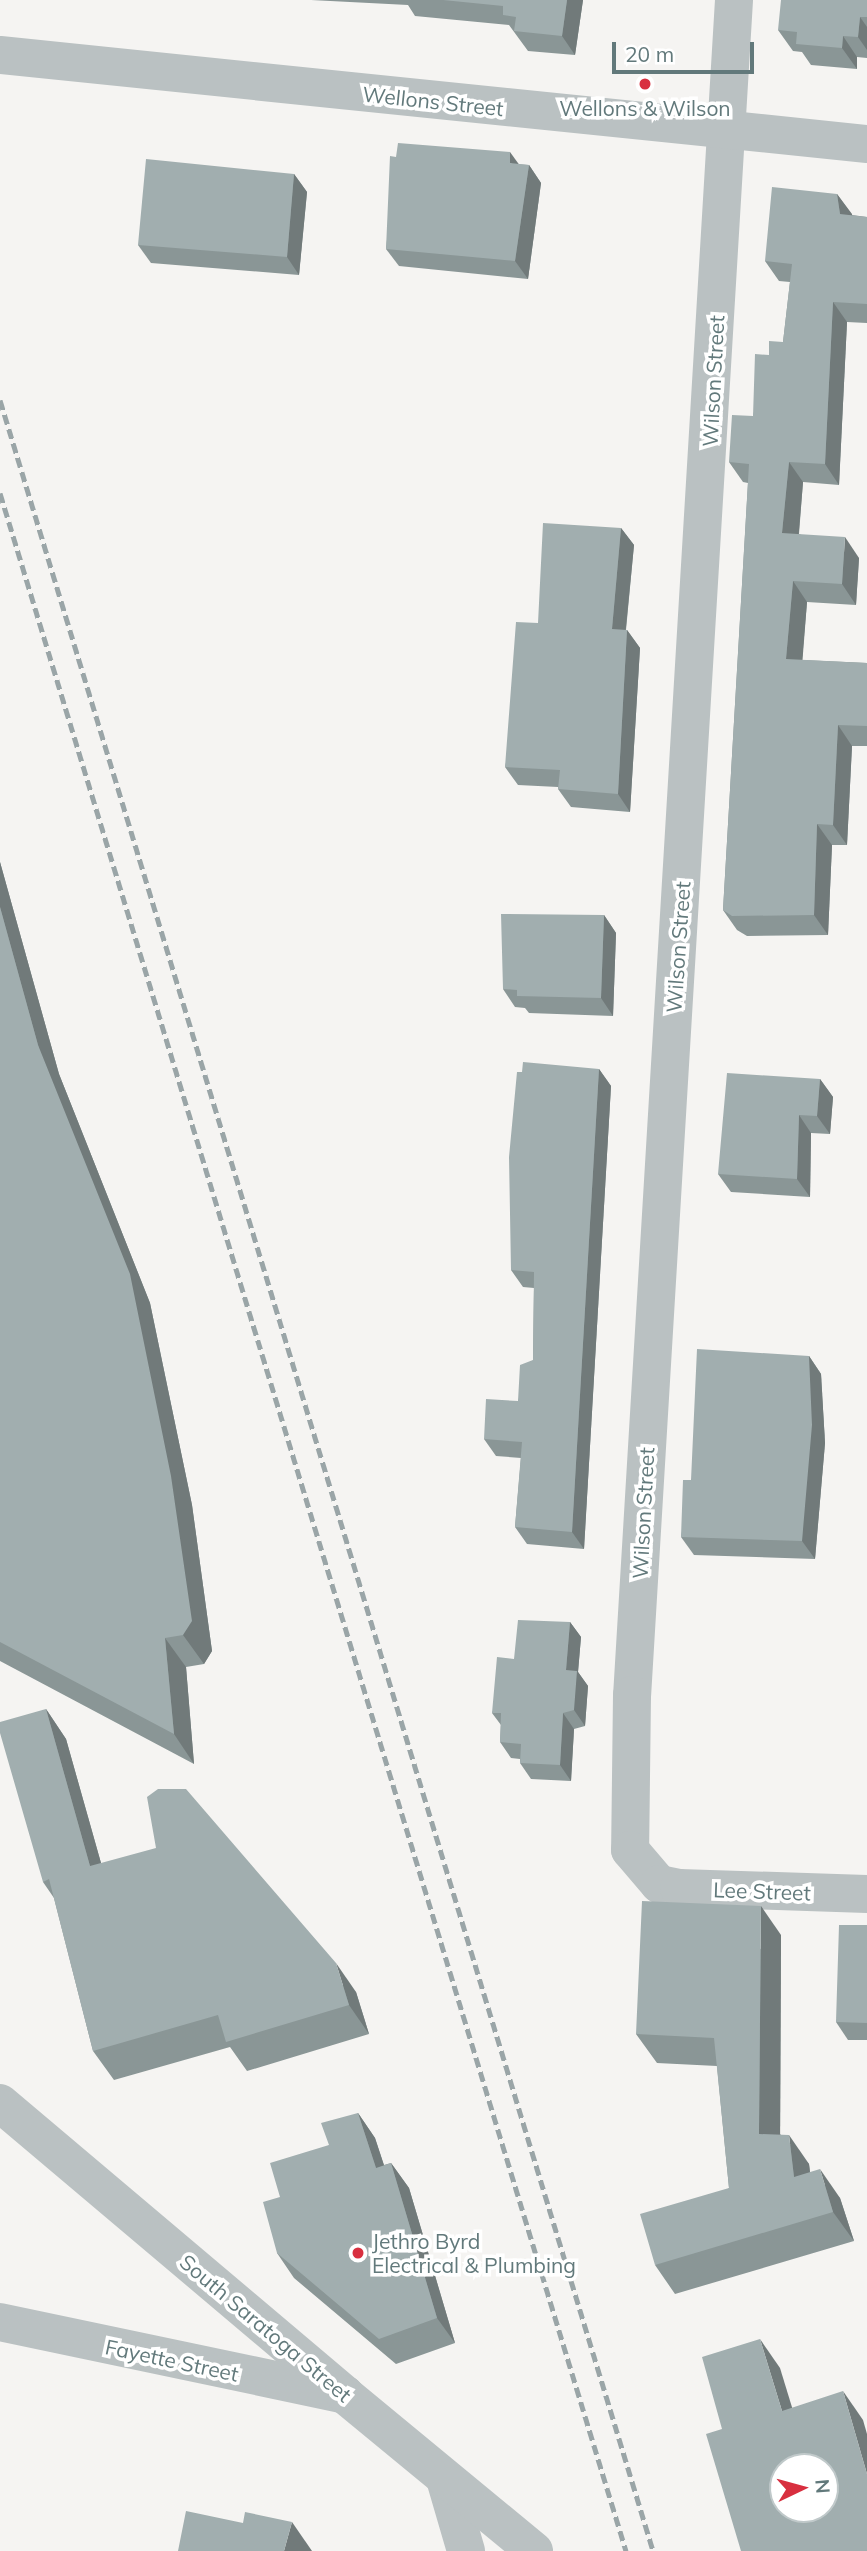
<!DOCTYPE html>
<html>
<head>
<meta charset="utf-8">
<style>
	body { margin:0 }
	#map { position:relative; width:867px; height:2551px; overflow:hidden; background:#f5f4f2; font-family:Mulish,sans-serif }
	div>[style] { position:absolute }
	.minor>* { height:38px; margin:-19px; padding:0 19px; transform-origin:19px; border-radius:19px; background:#bac1c2 }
	.tertiary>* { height:38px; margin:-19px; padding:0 19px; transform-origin:19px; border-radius:19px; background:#bac1c2 }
	.rail>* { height:5px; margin-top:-2.5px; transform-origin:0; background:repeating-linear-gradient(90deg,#9aa5a7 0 10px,transparent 0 15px) }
	.wall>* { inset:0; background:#8a9696 }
	.shaded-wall>* { inset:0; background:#717a7a }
	.building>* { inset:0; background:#a1aeaf }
	.dots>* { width:19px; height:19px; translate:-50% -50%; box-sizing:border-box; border:4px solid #fff; border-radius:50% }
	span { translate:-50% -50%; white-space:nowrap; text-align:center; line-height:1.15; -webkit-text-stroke:7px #fff; paint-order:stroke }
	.street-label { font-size:21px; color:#62797b }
	.poi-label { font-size:21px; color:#62797b }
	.left { translate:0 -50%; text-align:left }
	.north { position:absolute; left:769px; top:2453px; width:70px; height:70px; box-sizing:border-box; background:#fff; border:2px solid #c0c9ca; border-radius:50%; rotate:85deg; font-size:19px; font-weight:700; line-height:28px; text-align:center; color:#62797b }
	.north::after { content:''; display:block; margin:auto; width:24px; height:32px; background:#d82f3f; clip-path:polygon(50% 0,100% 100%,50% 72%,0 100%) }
	.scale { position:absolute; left:612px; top:42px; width:142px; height:32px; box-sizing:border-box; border:4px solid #62797b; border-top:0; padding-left:9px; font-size:21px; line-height:24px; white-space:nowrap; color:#62797b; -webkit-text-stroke:5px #fff; paint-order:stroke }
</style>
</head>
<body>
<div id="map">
	<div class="minor">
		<i style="left:734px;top:0;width:1698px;rotate:93.44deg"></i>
		<i style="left:632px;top:1695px;width:155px;rotate:90.7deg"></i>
		<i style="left:630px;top:1850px;width:45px;rotate:49.5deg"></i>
		<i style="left:659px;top:1884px;width:20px;rotate:11deg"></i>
		<i style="left:679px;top:1888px;width:188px;rotate:1.8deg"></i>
		<i style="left:0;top:55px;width:872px;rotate:5.86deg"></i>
		<i style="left:0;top:2103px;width:452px;rotate:40.2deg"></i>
		<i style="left:445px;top:2479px;width:75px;rotate:73.7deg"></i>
	</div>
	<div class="tertiary">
		<i style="left:0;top:2322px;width:353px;rotate:11.9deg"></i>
		<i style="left:345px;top:2395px;width:245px;rotate:39.5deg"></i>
	</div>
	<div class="rail">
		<i style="left:0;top:400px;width:2248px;rotate:73.11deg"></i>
		<i style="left:0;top:493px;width:2151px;rotate:73.08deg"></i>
	</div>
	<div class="wall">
		<i style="clip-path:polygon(311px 0,583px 0,575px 55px,528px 51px,509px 25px,415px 16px,408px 5px)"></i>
		<i style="clip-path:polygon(867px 0,867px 58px,857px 57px,857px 69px,811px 65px,802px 52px,793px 51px,778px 30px)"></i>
		<i style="clip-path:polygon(396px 157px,529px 165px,541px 183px,528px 279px,399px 266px,386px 249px)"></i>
		<i style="clip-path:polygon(294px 174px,307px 192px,299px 275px,151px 263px,138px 245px)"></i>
		<i style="clip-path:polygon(837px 194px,852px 215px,867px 217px,867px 323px,847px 322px,839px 485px,803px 482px,799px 534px,859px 558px,856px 605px,807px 602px,802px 660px,867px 663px,867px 746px,852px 746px,847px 845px,832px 845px,828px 935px,747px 936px,737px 930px,723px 910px,748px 483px,743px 482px,729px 462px,753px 416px,769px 355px,783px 342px,790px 282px,779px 281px,765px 261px)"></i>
		<i style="clip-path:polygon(621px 528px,634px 545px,626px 630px,627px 630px,640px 648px,630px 812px,571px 807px,558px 789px,558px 787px,518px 785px,505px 767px,538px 623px)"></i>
		<i style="clip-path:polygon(0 862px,59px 1074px,150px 1303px,192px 1505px,212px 1651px,204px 1664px,186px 1667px,194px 1764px,0 1661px)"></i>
		<i style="clip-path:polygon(604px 915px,616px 933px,613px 1016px,529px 1013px,525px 1008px,515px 1007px,503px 989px)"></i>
		<i style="clip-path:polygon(599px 1069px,611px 1086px,584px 1549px,527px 1544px,515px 1527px,521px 1458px,496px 1456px,484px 1439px,518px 1401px,533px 1360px,534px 1288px,523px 1287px,511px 1270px,522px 1072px)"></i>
		<i style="clip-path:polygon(820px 1079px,833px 1097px,830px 1134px,811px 1133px,810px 1197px,731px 1192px,718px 1174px)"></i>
		<i style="clip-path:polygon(809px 1356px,821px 1374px,825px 1443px,815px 1559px,694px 1555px,681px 1537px,691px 1480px)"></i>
		<i style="clip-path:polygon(570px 1622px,581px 1637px,578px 1672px,588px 1686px,585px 1726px,574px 1729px,571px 1781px,531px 1779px,520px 1763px,520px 1759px,511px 1758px,500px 1742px,501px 1725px,492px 1713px,514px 1659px)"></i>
		<i style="clip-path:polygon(46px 1709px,66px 1739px,101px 1863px,356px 1992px,369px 2034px,247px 2071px,230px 2047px,114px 2080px,93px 2051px,54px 1898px,43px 1882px)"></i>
		<i style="clip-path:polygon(867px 1925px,867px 2040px,848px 2040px,836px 2022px)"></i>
		<i style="clip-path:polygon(781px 1935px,780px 2134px,809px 2164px,810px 2172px,840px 2198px,854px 2241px,675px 2294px,655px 2265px,729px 2188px,717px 2066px,657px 2063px,636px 2034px)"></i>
		<i style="clip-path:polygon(358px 2113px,375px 2138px,384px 2165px,391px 2163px,409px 2188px,455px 2343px,396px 2364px,294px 2278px,277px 2253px,329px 2145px)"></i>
	</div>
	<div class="shaded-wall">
		<i style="clip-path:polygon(567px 0,583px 0,575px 55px,562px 36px)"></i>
		<i style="clip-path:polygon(860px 17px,867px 27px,867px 50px,858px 37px)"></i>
		<i style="clip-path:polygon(843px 36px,857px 57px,857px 69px,842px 48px)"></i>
		<i style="clip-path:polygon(510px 152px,523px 170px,510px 163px)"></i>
		<i style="clip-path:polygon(529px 165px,541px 183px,528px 279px,515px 261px)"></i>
		<i style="clip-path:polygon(294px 174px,307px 192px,299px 275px,287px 257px)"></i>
		<i style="clip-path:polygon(837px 194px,852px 214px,854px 235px,840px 214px)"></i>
		<i style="clip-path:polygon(833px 302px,847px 322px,839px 485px,825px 464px)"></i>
		<i style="clip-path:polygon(789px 462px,803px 482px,797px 554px,782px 533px)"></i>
		<i style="clip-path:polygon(621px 528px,634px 545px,624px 647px,612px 629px)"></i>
		<i style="clip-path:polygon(845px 537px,859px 558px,856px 605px,842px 584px)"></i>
		<i style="clip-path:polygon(793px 581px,807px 602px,801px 679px,786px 659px)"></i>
		<i style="clip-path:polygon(627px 630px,640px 648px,630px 812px,618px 794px)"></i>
		<i style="clip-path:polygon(838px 725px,852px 746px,847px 845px,833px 825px)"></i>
		<i style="clip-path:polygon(817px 824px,832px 845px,828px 935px,814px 915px)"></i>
		<i style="clip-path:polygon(0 862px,59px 1074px,150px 1303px,192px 1505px,212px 1651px,204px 1664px,183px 1635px,38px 1045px,0 907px)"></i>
		<i style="clip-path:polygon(604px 915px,616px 933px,613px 1016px,601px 998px)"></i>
		<i style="clip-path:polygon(599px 1069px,611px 1086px,584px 1549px,572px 1532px)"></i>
		<i style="clip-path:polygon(820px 1079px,833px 1097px,830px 1134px,817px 1116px)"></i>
		<i style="clip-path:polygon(799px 1115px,811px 1133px,810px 1197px,797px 1179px)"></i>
		<i style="clip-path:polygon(809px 1356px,821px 1374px,825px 1443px,815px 1559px,802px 1541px)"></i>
		<i style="clip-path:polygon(570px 1622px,581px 1637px,578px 1672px,588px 1686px,585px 1726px,574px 1710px,566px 1670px)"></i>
		<i style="clip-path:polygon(165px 1638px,186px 1667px,194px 1764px,174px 1734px)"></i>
		<i style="clip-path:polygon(46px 1709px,66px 1739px,110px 1895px,90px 1866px)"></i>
		<i style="clip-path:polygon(563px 1713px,574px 1729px,571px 1781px,560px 1765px)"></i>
		<i style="clip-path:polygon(761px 1906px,781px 1935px,780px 2163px,759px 2134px)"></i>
		<i style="clip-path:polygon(336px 1963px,356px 1992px,369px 2034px,349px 2005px)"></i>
		<i style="clip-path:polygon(358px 2113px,375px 2138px,393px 2193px,376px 2168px)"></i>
		<i style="clip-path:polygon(789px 2135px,809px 2164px,814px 2206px,794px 2177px)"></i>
		<i style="clip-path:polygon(391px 2163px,409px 2188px,455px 2343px,437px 2318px)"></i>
		<i style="clip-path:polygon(820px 2169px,840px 2198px,854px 2241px,833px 2212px)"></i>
		<i style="clip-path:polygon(760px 2339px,780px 2368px,802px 2440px,782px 2411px)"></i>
		<i style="clip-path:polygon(843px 2391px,863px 2420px,867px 2434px,867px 2474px)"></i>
		<i style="clip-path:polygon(292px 2522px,312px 2551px,284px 2551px)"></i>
	</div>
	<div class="building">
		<i style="clip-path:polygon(443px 0,567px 0,562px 36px,514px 31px,516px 17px,503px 15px,503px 6px)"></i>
		<i style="clip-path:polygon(781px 0,867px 0,867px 17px,860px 17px,858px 37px,843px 36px,842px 48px,796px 44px,797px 32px,778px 30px)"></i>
		<i style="clip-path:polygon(398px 143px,510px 152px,510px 163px,529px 165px,515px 261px,386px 249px,390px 156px,396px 157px)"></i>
		<i style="clip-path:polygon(146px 159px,294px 174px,287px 257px,138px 245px)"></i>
		<i style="clip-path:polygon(772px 187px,837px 194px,840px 214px,867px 217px,867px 304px,833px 302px,825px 464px,789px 462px,782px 533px,845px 537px,842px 584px,793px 581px,786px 659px,867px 663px,867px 726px,838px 725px,833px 825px,817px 824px,814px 915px,732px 916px,723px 910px,749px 464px,729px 462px,732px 415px,753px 416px,755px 354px,769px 355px,769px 341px,783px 342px,792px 264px,765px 261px)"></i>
		<i style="clip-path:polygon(543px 523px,621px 528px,612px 629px,627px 630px,618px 794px,558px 789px,560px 770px,505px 767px,516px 622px,538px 623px)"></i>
		<i style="clip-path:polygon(0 907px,38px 1045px,130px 1274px,171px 1476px,192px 1621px,183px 1635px,165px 1638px,174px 1734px,0 1642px)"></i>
		<i style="clip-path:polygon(501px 914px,604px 915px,601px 998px,517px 996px,517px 990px,503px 989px)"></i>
		<i style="clip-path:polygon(523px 1062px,599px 1069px,572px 1532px,515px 1527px,522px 1442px,484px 1439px,486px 1399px,518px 1401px,520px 1365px,533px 1360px,534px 1272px,511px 1270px,509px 1157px,517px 1072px,522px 1072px)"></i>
		<i style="clip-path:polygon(727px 1073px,820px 1079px,817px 1116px,799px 1115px,797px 1179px,718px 1174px)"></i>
		<i style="clip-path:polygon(697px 1349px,809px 1356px,812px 1425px,802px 1541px,681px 1537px,683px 1480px,691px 1480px)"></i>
		<i style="clip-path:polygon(518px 1620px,570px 1622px,566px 1670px,577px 1671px,574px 1710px,563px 1713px,560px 1765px,520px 1763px,521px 1744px,500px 1742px,501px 1713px,492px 1713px,497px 1657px,514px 1659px)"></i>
		<i style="clip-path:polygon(46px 1709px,90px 1866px,156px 1848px,147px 1797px,158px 1789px,186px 1789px,336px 1963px,349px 2005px,226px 2042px,218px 2015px,93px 2051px,49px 1879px,43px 1882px,0 1733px,0 1722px)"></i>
		<i style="clip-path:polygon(642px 1901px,761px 1906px,759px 2134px,789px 2135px,794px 2177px,820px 2169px,833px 2212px,655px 2265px,640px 2214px,729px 2188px,714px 2038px,636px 2034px)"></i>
		<i style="clip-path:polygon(839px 1925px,867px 1925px,867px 2023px,836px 2022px)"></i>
		<i style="clip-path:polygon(358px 2113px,376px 2168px,391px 2163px,437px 2318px,379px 2339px,277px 2253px,263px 2202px,280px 2197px,270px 2163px,329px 2145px,321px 2123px)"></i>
		<i style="clip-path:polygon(evenodd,760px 2339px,782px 2411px,843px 2391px,867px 2474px,867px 2551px,741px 2551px,706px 2434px,722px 2429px,702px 2357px,760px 2339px,783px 2467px,825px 2467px,825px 2509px,783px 2509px,783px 2467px)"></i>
		<i style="clip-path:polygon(186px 2511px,243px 2523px,245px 2512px,292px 2522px,284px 2551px,178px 2551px)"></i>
	</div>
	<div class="dots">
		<i style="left:645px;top:84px;background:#d82f3f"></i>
		<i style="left:358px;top:2253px;background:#d82f3f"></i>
	</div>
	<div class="street-label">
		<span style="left:433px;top:101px;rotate:6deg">Wellons Street</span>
		<span style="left:713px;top:381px;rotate:-87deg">Wilson Street</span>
		<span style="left:678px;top:947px;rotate:-86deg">Wilson Street</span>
		<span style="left:643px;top:1513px;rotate:-87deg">Wilson Street</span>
		<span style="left:762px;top:1891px;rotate:2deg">Lee Street</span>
		<span style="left:266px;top:2328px;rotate:40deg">South Saratoga Street</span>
		<span style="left:172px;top:2360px;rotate:12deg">Fayette Street</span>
	</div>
	<div class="poi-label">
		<span style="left:645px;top:108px">Wellons &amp; Wilson</span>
		<span class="left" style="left:372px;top:2253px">Jethro Byrd<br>Electrical &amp; Plumbing</span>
	</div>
	<div class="north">N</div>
	<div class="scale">20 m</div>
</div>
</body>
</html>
